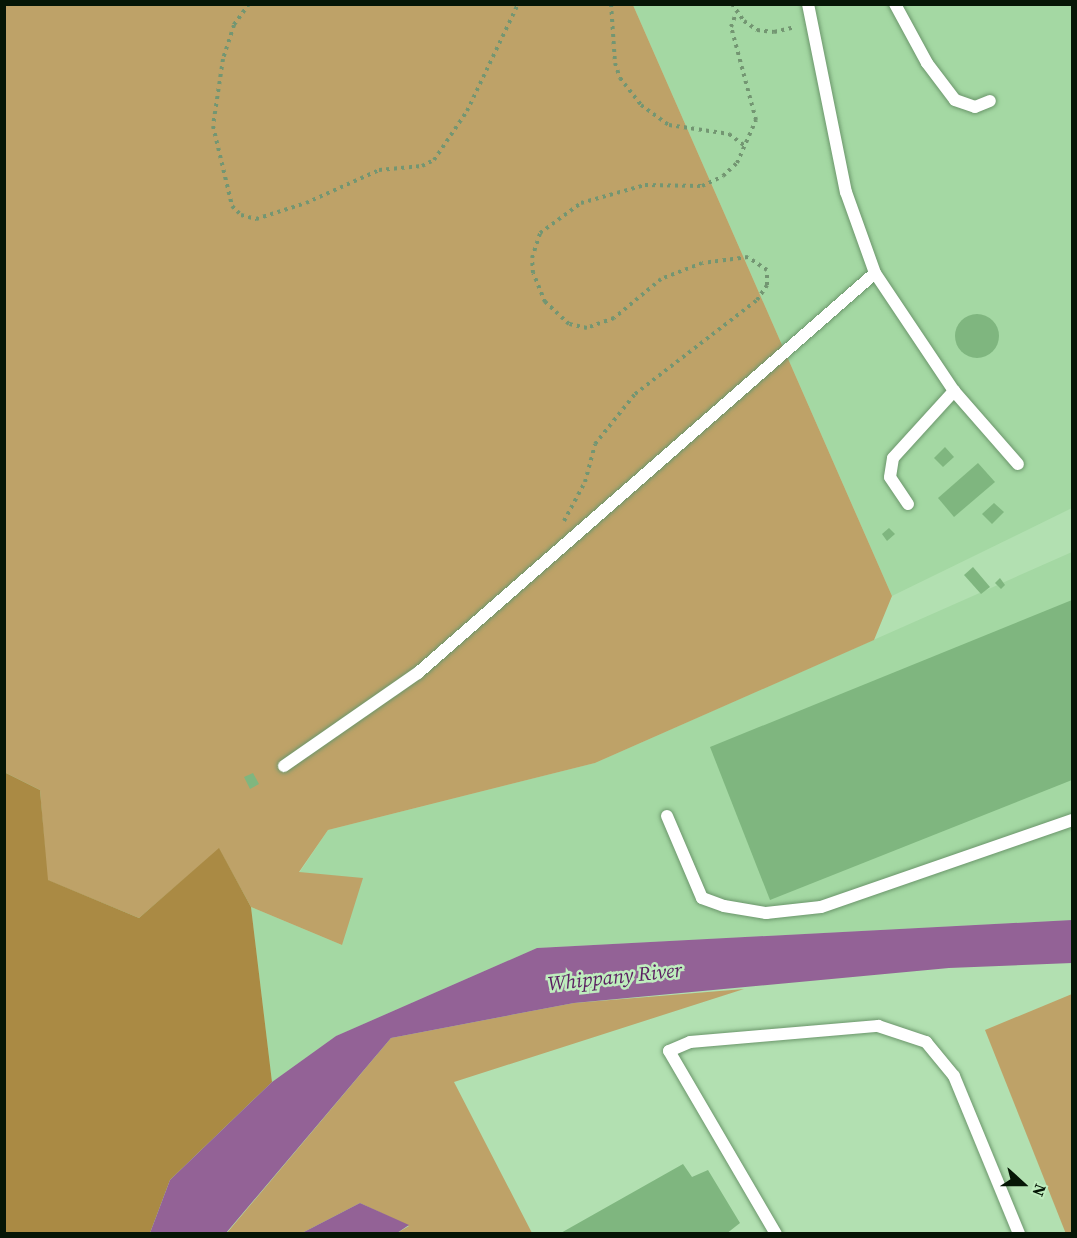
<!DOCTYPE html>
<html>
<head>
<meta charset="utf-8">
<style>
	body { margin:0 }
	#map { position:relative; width:1077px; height:1238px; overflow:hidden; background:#b2e0b1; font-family:"Source Serif 4",serif }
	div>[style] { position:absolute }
	.built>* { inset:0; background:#a4d8a3 }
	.green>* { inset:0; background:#bea268 }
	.forest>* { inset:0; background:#aa8a44 }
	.water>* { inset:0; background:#936296 }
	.building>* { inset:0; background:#7fb67f }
	.round { border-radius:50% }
	.path>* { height:4px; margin-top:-2px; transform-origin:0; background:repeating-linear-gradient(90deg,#739672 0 3px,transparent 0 7.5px) }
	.roads { filter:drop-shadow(0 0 2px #6b966b) drop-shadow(0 0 2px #6b966b) }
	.lane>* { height:12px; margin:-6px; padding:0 6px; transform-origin:6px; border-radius:6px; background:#fff }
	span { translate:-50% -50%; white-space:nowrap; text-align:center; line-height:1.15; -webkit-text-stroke:5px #bfedbe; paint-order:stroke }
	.water-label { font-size:20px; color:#5b1e61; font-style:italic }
	.frame { position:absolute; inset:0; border:6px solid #061606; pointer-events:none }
	.north { position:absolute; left:993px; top:1154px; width:60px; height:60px; -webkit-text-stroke:4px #bfedbe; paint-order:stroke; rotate:111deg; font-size:16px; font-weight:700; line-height:24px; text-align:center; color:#061606 }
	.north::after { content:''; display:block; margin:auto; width:21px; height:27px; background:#061606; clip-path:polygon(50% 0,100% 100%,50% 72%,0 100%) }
</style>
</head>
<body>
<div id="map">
	<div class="built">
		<i style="clip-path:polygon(633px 5px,1072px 5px,1072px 508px,892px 596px)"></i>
		<i style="clip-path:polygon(1072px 552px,1072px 920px,537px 948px,336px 1036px,272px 1082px,251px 907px,342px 945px,299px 873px,328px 830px,595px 763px)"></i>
	</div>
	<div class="green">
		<i style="clip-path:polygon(4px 5px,633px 5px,892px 596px,874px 640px,595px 763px,328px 830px,299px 872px,363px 878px,342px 945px,251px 907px,219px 849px,139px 918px,47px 880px,40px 790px,4px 772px)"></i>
		<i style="clip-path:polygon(744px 989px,454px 1082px,532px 1233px,397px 1233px,409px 1226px,360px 1203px,302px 1233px,226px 1234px,391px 1038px,574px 1003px)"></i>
		<i style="clip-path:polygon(1072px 994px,1072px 1233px,1066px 1234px,985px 1030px)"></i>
	</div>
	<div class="forest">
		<i style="clip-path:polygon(4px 772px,40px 790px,48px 880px,139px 918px,219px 848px,251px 907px,272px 1082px,170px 1180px,150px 1233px,5px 1233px)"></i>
	</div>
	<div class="water">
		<i style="clip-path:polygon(1072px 920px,1072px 963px,949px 968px,574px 1003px,391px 1038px,226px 1233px,150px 1233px,170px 1180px,272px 1082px,336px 1036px,537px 948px)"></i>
		<i style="clip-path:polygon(360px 1203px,409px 1225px,397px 1233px,302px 1233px)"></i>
	</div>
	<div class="building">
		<i class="round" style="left:955px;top:314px;width:44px;height:44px"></i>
		<i style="clip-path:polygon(945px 447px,954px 457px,943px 467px,934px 458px)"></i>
		<i style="clip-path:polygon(978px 463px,995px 482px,954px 517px,938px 498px)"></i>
		<i style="clip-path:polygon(994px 503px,1004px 512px,992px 524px,982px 514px)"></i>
		<i style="clip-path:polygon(889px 528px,895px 534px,887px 541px,882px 534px)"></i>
		<i style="clip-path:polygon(973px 567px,990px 587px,981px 594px,964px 575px)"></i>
		<i style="clip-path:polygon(1000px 578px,1005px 585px,1001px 589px,995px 583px)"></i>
		<i style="clip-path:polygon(1072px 600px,1072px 780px,770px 900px,710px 747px)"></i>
		<i style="clip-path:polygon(253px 773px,259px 784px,250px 789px,244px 777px)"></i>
		<i style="clip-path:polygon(683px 1164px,692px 1177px,708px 1170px,740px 1223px,726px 1234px,559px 1234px)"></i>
	</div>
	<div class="path">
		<i style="left:249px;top:4px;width:26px;rotate:126deg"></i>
		<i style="left:234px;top:25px;width:36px;rotate:108deg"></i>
		<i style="left:223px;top:59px;width:68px;rotate:98.5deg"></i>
		<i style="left:213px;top:126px;width:82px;rotate:76.6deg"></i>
		<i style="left:232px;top:206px;width:13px;rotate:45deg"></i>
		<i style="left:241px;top:215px;width:16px;rotate:15deg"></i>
		<i style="left:256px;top:219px;width:52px;rotate:-17.7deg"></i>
		<i style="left:306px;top:203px;width:80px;rotate:-24.3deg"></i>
		<i style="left:379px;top:170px;width:43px;rotate:-5.3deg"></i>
		<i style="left:422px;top:166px;width:13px;rotate:-27deg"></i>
		<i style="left:434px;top:160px;width:59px;rotate:-56deg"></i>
		<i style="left:467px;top:111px;width:119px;rotate:-64.5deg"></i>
		<i style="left:611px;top:4px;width:59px;rotate:86.1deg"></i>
		<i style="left:615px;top:63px;width:16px;rotate:72deg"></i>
		<i style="left:620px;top:78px;width:34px;rotate:52deg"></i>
		<i style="left:641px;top:105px;width:34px;rotate:36deg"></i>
		<i style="left:669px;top:125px;width:61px;rotate:8.5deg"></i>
		<i style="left:729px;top:134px;width:21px;rotate:37deg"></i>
		<i style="left:732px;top:4px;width:21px;rotate:55deg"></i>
		<i style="left:744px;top:21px;width:16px;rotate:35deg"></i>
		<i style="left:757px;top:30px;width:17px;rotate:7deg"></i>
		<i style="left:774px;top:32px;width:22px;rotate:-13deg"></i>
		<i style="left:564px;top:521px;width:44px;rotate:-61.7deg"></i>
		<i style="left:585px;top:482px;width:39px;rotate:-75deg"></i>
		<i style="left:595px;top:444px;width:64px;rotate:-51.3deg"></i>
		<i style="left:635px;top:394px;width:154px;rotate:-37.6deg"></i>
		<i style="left:757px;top:300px;width:18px;rotate:-56deg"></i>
		<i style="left:767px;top:285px;width:15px;rotate:-90deg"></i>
		<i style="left:767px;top:270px;width:23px;rotate:-146deg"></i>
		<i style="left:748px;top:257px;width:46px;rotate:172.6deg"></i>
		<i style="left:702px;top:263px;width:44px;rotate:158.7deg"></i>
		<i style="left:661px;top:279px;width:61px;rotate:140.3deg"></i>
		<i style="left:614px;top:318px;width:29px;rotate:160deg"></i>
		<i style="left:587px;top:328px;width:18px;rotate:-167deg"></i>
		<i style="left:569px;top:324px;width:33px;rotate:-137deg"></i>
		<i style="left:545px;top:302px;width:31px;rotate:-112deg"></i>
		<i style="left:533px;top:273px;width:15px;rotate:-94deg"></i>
		<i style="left:532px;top:258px;width:26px;rotate:-72deg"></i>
		<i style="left:540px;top:233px;width:51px;rotate:-36.2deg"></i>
		<i style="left:581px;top:203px;width:66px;rotate:-15.7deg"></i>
		<i style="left:645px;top:185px;width:57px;rotate:1deg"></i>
		<i style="left:702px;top:186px;width:23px;rotate:-25deg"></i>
		<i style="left:723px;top:176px;width:19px;rotate:-43deg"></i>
		<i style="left:737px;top:163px;width:47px;rotate:-66.2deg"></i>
		<i style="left:756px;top:120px;width:96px;rotate:-105deg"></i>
		<i style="left:731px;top:27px;width:15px;rotate:-70deg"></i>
	</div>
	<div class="roads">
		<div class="lane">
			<i style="left:808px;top:4px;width:192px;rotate:78.6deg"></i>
			<i style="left:846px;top:192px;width:86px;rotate:70.3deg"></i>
			<i style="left:875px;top:273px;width:142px;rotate:56.2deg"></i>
			<i style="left:954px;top:391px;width:97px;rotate:48.8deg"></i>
			<i style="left:895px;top:4px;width:67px;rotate:61.5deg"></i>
			<i style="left:927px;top:63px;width:46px;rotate:52.9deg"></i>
			<i style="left:955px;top:100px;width:21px;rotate:19deg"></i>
			<i style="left:975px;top:107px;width:16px;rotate:-22deg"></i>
			<i style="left:908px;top:504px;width:32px;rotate:-124deg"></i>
			<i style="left:890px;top:477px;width:19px;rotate:-81deg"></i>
			<i style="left:893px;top:458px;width:91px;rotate:-47.7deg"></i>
			<i style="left:284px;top:766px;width:163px;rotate:-34.8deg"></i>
			<i style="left:418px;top:673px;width:607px;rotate:-41.19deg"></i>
			<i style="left:667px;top:816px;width:89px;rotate:66.9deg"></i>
			<i style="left:702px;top:898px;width:23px;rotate:20deg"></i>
			<i style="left:724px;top:906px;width:43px;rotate:9.5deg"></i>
			<i style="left:766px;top:913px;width:55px;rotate:-6.2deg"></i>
			<i style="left:821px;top:907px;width:266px;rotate:-19.1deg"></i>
			<i style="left:776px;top:1234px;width:212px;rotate:-120.3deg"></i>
			<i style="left:669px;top:1051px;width:23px;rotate:-23deg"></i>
			<i style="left:690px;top:1042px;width:189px;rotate:-4.9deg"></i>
			<i style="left:878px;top:1026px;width:51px;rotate:18.4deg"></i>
			<i style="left:926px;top:1042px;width:44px;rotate:50.5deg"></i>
			<i style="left:954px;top:1076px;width:171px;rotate:67.6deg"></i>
		</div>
	</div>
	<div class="water-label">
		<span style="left:615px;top:977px;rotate:-6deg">Whippany River</span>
	</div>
	<div class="frame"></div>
	<div class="north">N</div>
</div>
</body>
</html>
